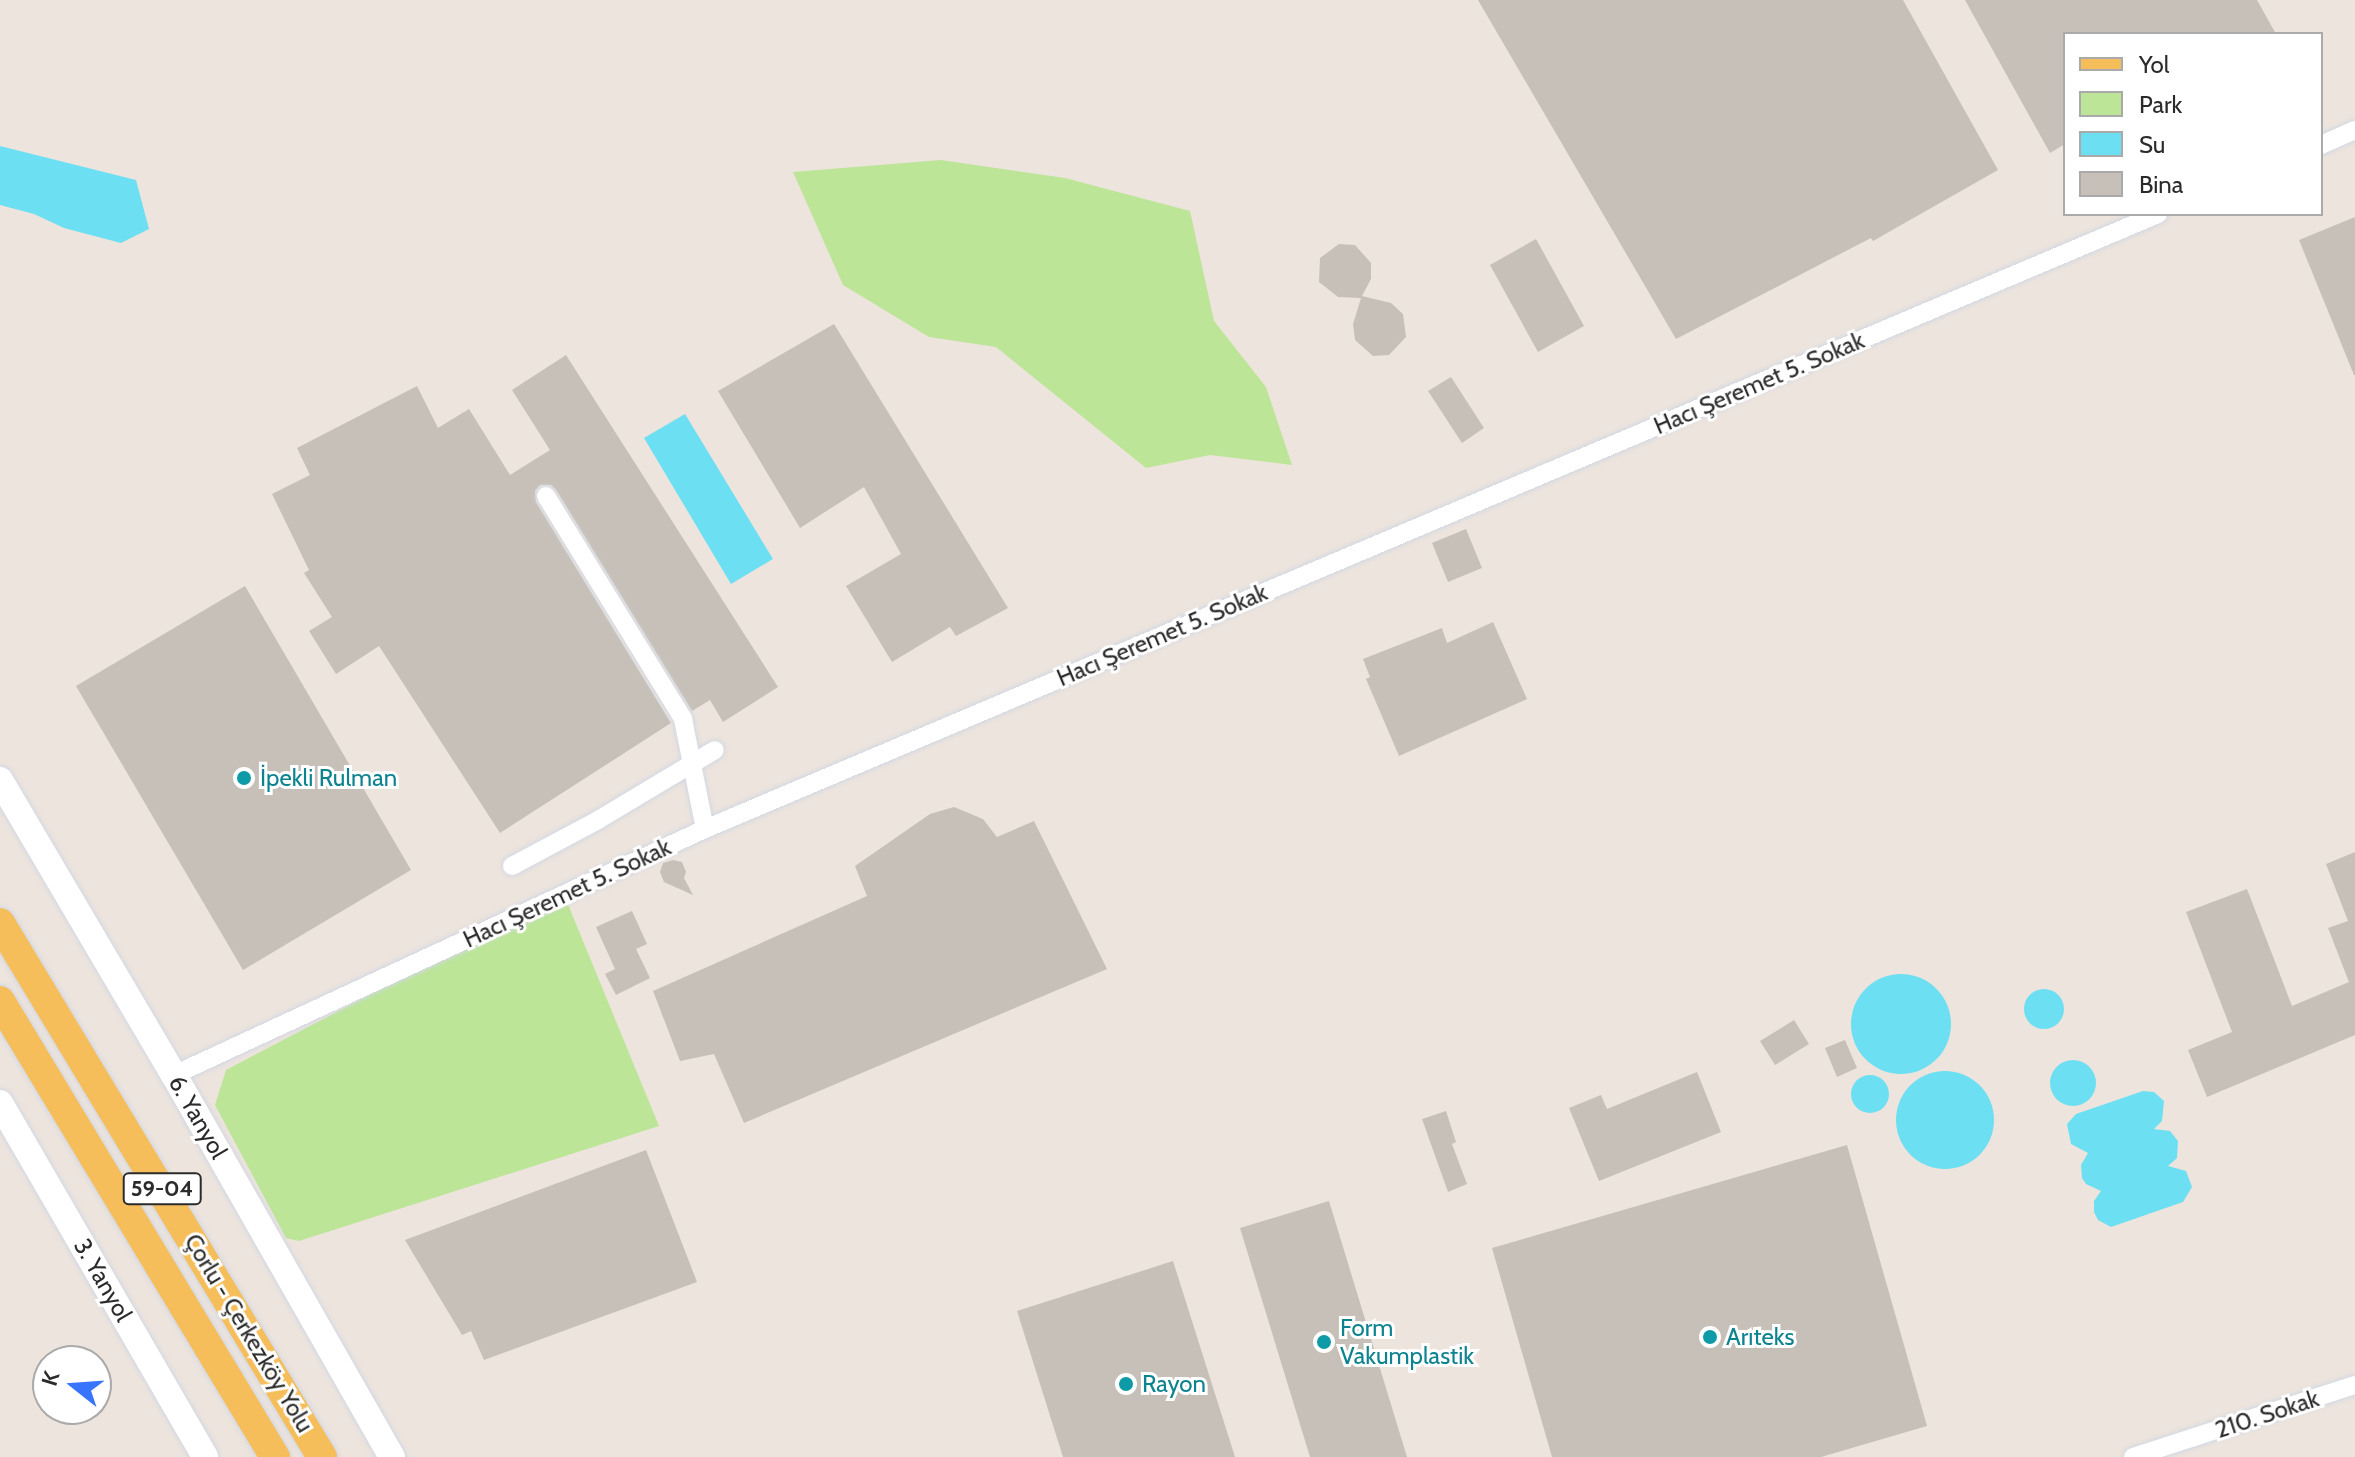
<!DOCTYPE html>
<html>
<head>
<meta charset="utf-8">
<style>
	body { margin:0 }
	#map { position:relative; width:2355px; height:1457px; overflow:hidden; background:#ede4dd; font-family:Cabin,sans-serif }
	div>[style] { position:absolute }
	.green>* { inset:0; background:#bce598 }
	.water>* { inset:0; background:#6ddff2 }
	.round { border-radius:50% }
	.building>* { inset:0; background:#c6c0b8 }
	.roads { filter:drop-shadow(0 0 2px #d2d8e4) drop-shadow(0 0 2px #d2d8e4) }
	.street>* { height:18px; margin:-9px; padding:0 9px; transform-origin:9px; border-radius:9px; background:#fff }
	.secondary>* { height:26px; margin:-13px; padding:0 13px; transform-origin:13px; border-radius:13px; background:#fff }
	.primary>* { height:30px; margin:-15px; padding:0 15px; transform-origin:15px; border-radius:15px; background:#f5be5b }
	.dots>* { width:22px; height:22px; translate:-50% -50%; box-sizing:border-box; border:4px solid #fff; border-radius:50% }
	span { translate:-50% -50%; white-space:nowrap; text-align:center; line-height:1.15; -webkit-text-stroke:6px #fff; paint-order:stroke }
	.shield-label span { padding:2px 6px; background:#fff; border:2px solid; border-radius:6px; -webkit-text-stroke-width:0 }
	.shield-label { font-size:22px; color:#2b2b2b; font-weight:700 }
	.street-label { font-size:24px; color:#2b2b2b }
	.culture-label { font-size:24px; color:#0d838f }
	.left { translate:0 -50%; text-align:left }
	.legend { position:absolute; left:2063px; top:32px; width:260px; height:184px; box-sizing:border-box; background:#fff; border:2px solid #aaa; margin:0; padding:10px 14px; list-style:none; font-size:24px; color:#2b2b2b }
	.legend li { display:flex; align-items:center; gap:16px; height:40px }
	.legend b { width:40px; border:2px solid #aaa }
	.north { position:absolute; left:32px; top:1345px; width:80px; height:80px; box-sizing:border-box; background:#fff; border:2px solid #aaa; border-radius:50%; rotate:287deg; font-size:22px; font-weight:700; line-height:32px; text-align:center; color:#2b2b2b }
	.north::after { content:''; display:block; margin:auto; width:28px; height:36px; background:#3875ff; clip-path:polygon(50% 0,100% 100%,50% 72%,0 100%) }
</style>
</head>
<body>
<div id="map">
	<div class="green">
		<i style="clip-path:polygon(941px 160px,1065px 178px,1190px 211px,1214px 321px,1266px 387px,1292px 465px,1210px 455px,1146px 468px,996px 347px,929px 337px,843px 285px,793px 172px)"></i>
		<i style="clip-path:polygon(567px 902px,659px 1126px,299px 1241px,286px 1238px,215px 1105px,226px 1070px,371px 994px)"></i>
	</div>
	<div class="water">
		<i style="clip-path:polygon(0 146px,136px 180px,149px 229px,121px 243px,64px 228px,34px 214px,0 205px)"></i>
		<i style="clip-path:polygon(685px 414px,773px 559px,731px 584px,644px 438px)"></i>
		<i class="round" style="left:1851px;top:974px;width:100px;height:100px"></i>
		<i class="round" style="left:2024px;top:989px;width:40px;height:40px"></i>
		<i class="round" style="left:2050px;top:1060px;width:46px;height:46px"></i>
		<i class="round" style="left:1896px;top:1071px;width:98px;height:98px"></i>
		<i class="round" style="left:1851px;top:1075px;width:38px;height:38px"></i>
		<i style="clip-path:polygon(2143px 1091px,2154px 1092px,2164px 1101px,2162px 1121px,2154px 1129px,2170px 1131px,2178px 1141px,2177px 1158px,2168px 1166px,2186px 1171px,2192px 1187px,2183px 1202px,2111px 1227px,2098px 1220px,2094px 1212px,2094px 1201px,2101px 1191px,2086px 1184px,2082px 1178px,2081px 1165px,2088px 1153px,2071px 1144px,2067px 1124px,2076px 1114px)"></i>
	</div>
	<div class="building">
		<i style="clip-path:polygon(1478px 0,1903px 0,1998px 170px,1873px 241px,1871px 238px,1676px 339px)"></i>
		<i style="clip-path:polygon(1965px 0,2257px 0,2276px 34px,2065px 34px,2065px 144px,2050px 153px)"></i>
		<i style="clip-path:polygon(2355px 217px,2355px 375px,2354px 375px,2299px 240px)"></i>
		<i style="clip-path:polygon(1536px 239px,1584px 326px,1538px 352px,1490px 265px)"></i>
		<i style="clip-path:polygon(1339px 244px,1355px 245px,1371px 263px,1371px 279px,1362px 296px,1391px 303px,1403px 314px,1406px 337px,1389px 355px,1373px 356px,1355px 340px,1353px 324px,1361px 298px,1338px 297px,1319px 282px,1320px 258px)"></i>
		<i style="clip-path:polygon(834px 324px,1008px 608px,956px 636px,950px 627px,892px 662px,846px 586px,901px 554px,864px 487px,800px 528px,718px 391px)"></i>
		<i style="clip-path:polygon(566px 355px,778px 687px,723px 722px,710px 700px,692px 711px,556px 490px,551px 485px,540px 485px,535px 491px,536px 502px,671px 723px,500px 833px,379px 646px,336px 674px,309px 631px,332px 617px,304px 573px,309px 570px,272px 494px,310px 475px,297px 448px,417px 386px,438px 428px,469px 409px,510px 475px,550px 450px,512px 390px)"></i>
		<i style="clip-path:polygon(1451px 377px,1484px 428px,1462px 443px,1428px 391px)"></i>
		<i style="clip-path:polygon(1466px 529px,1482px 568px,1448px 582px,1432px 543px)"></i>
		<i style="clip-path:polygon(245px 586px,411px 870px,243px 970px,76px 686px)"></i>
		<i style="clip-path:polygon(1493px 622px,1527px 699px,1399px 756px,1366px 679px,1370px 677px,1363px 659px,1442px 628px,1447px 643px)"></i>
		<i style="clip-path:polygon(954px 807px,983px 819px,997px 837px,1034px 821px,1107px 969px,744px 1123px,714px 1054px,680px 1061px,653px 991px,867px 896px,855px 866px,930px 814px)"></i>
		<i style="clip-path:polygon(2355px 852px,2355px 1035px,2207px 1097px,2188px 1050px,2232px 1032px,2186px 912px,2247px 889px,2292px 1006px,2349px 982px,2328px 928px,2348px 921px,2326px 864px)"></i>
		<i style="clip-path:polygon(673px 860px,682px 862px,686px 872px,684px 878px,693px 895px,664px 882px,660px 872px,663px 863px)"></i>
		<i style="clip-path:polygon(632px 911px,647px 944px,636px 949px,650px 978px,616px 995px,605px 974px,615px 969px,596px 927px)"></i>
		<i style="clip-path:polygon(1794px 1020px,1809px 1044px,1775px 1065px,1760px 1041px)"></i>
		<i style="clip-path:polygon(1845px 1040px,1857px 1068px,1837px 1077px,1825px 1048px)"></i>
		<i style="clip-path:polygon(1697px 1072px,1721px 1132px,1599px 1181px,1569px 1108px,1601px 1095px,1607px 1109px)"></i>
		<i style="clip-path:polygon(1446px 1111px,1456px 1142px,1452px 1144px,1467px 1184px,1448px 1192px,1422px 1119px)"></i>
		<i style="clip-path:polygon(1847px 1145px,1927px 1426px,1821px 1457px,1552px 1457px,1492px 1248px)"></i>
		<i style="clip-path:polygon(646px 1150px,697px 1282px,484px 1360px,471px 1331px,462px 1335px,405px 1240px)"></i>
		<i style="clip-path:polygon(1329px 1201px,1407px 1457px,1310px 1457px,1240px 1228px)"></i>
		<i style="clip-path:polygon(1173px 1261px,1235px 1457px,1063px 1457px,1017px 1311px)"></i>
	</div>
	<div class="roads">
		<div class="street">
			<i style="left:2321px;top:145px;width:37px;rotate:-24deg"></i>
			<i style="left:546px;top:496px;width:262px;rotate:58.4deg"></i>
			<i style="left:683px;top:719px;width:112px;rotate:78.7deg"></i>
			<i style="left:512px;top:866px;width:98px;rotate:-28.1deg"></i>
			<i style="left:598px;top:820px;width:136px;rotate:-30.9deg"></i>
			<i style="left:174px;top:1075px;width:585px;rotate:-24.86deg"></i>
			<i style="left:705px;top:829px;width:1578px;rotate:-22.94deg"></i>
			<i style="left:2133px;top:1457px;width:233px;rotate:-18deg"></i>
		</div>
		<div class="secondary">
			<i style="left:0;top:780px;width:342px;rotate:59.5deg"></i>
			<i style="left:174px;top:1075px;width:440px;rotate:60.3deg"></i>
			<i style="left:0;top:1103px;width:409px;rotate:59.9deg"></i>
		</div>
		<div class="primary">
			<i style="left:0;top:923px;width:624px;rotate:58.91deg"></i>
			<i style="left:0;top:1001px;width:533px;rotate:58.91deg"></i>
		</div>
	</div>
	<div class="dots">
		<i style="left:244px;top:778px;background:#0f9aa8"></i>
		<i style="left:1710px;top:1337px;background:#0f9aa8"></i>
		<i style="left:1324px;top:1342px;background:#0f9aa8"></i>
		<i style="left:1126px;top:1384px;background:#0f9aa8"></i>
	</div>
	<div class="shield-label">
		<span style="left:162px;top:1189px">59-04</span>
	</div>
	<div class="street-label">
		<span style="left:1759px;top:383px;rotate:-23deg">Hacı Şeremet 5. Sokak</span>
		<span style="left:1162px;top:635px;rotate:-23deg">Hacı Şeremet 5. Sokak</span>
		<span style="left:567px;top:893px;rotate:-25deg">Hacı Şeremet 5. Sokak</span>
		<span style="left:198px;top:1117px;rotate:60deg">6. Yanyol</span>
		<span style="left:103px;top:1280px;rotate:60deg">3. Yanyol</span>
		<span style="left:249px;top:1333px;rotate:59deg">Çorlu - Çerkezköy Yolu</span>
		<span style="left:2267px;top:1414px;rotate:-18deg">210. Sokak</span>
	</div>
	<div class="culture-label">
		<span class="left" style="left:260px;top:778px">İpekli Rulman</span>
		<span class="left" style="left:1340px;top:1342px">Form<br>Vakumplastik</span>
		<span class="left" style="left:1726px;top:1337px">Arıteks</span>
		<span class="left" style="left:1142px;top:1384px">Rayon</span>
	</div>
	<ul class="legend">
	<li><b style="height:10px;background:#f5be5b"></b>Yol</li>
	<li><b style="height:22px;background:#bce598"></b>Park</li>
	<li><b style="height:22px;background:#6ddff2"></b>Su</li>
	<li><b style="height:22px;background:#c6c0b8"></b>Bina</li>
	</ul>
	<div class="north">K</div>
</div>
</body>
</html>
